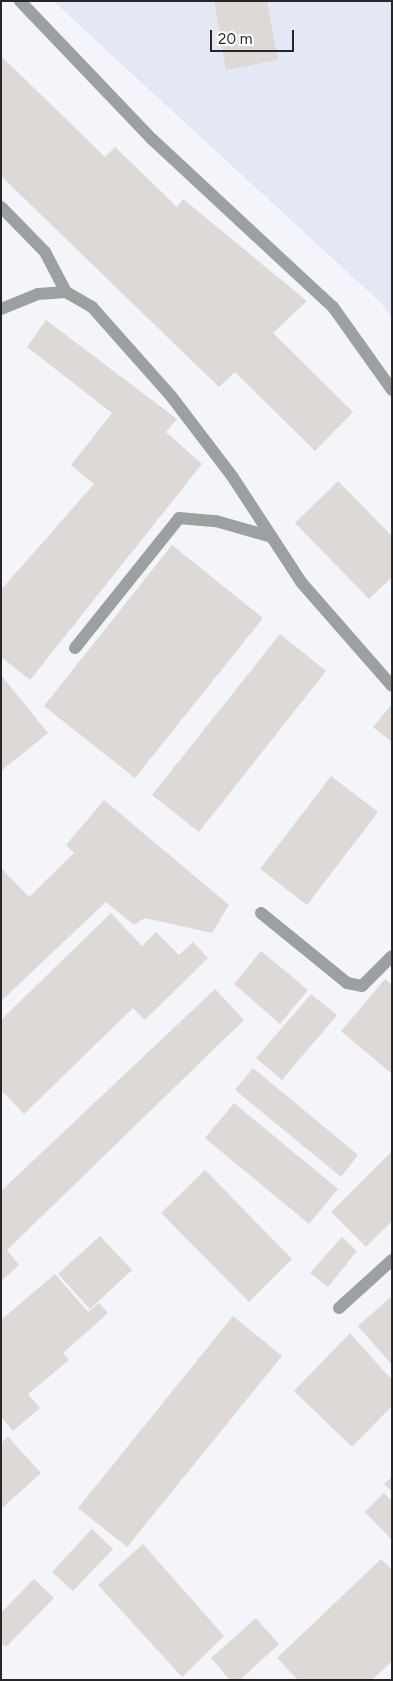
<!DOCTYPE html>
<html>
<head>
<meta charset="utf-8">
<style>
	body { margin:0 }
	#map { position:relative; width:393px; height:1681px; overflow:hidden; background:#f3f5fa; font-family:Figtree,sans-serif }
	div>[style] { position:absolute }
	.built>* { inset:0; background:#e4e7f4 }
	.building>* { inset:0; background:#ded8d7 }
	.lane>* { height:12px; margin:-6px; padding:0 6px; transform-origin:6px; border-radius:6px; background:#9da0a0 }
	.street>* { height:12px; margin:-6px; padding:0 6px; transform-origin:6px; border-radius:6px; background:#9da0a0 }
	span { translate:-50% -50%; white-space:nowrap; text-align:center; line-height:1.15; -webkit-text-stroke:4px #fff; paint-order:stroke }
	.frame { position:absolute; inset:0; border:2px solid #262628; pointer-events:none }
	.scale { position:absolute; left:210px; top:30px; width:84px; height:22px; box-sizing:border-box; border:2px solid #262628; border-top:0; padding-left:6px; font-size:15px; line-height:18px; white-space:nowrap; color:#262628; -webkit-text-stroke:4px #fff; paint-order:stroke }
</style>
</head>
<body>
<div id="map">
	<div class="built">
		<i style="clip-path:polygon(53px 1px,392px 1px,392px 319px,382px 304px)"></i>
	</div>
	<div class="building">
		<i style="clip-path:polygon(214px 1px,267px 1px,278px 60px,226px 70px)"></i>
		<i style="clip-path:polygon(1px 56px,105px 157px,115px 147px,177px 207px,183px 199px,307px 301px,273px 333px,353px 412px,315px 451px,235px 372px,219px 387px,1px 176px)"></i>
		<i style="clip-path:polygon(46px 320px,177px 419px,166px 432px,202px 464px,30px 680px,1px 657px,1px 590px,94px 484px,71px 465px,112px 413px,27px 347px)"></i>
		<i style="clip-path:polygon(338px 481px,392px 536px,392px 577px,369px 599px,295px 523px)"></i>
		<i style="clip-path:polygon(172px 545px,263px 618px,135px 778px,44px 706px)"></i>
		<i style="clip-path:polygon(280px 634px,326px 671px,199px 832px,152px 795px)"></i>
		<i style="clip-path:polygon(1px 675px,48px 733px,1px 771px)"></i>
		<i style="clip-path:polygon(392px 704px,392px 742px,373px 727px)"></i>
		<i style="clip-path:polygon(331px 776px,378px 812px,307px 905px,260px 869px)"></i>
		<i style="clip-path:polygon(104px 800px,229px 905px,212px 933px,145px 918px,134px 925px,106px 902px,1px 1001px,1px 868px,29px 897px,74px 853px,66px 845px)"></i>
		<i style="clip-path:polygon(111px 913px,142px 946px,156px 932px,179px 955px,193px 942px,208px 958px,145px 1020px,133px 1008px,24px 1114px,1px 1090px,1px 1020px)"></i>
		<i style="clip-path:polygon(261px 951px,308px 990px,280px 1024px,234px 984px)"></i>
		<i style="clip-path:polygon(385px 979px,392px 985px,392px 1074px,341px 1031px)"></i>
		<i style="clip-path:polygon(215px 989px,244px 1020px,7px 1250px,19px 1265px,1px 1281px,1px 1191px)"></i>
		<i style="clip-path:polygon(311px 994px,337px 1015px,282px 1080px,256px 1058px)"></i>
		<i style="clip-path:polygon(253px 1068px,358px 1155px,341px 1177px,235px 1090px)"></i>
		<i style="clip-path:polygon(234px 1103px,338px 1189px,309px 1224px,205px 1138px)"></i>
		<i style="clip-path:polygon(392px 1151px,392px 1221px,366px 1247px,331px 1212px)"></i>
		<i style="clip-path:polygon(205px 1170px,292px 1259px,249px 1302px,161px 1213px)"></i>
		<i style="clip-path:polygon(100px 1236px,132px 1270px,90px 1309px,58px 1274px)"></i>
		<i style="clip-path:polygon(342px 1237px,357px 1251px,328px 1287px,310px 1273px)"></i>
		<i style="clip-path:polygon(55px 1274px,88px 1312px,99px 1303px,108px 1313px,63px 1353px,69px 1360px,28px 1394px,40px 1408px,13px 1431px,1px 1417px,1px 1320px)"></i>
		<i style="clip-path:polygon(392px 1296px,392px 1365px,358px 1326px)"></i>
		<i style="clip-path:polygon(233px 1316px,282px 1356px,127px 1547px,78px 1508px)"></i>
		<i style="clip-path:polygon(350px 1333px,392px 1380px,392px 1406px,352px 1447px,294px 1391px)"></i>
		<i style="clip-path:polygon(8px 1437px,41px 1473px,1px 1509px,1px 1443px)"></i>
		<i style="clip-path:polygon(392px 1477px,392px 1492px,384px 1484px)"></i>
		<i style="clip-path:polygon(384px 1493px,392px 1501px,392px 1540px,365px 1512px)"></i>
		<i style="clip-path:polygon(92px 1529px,113px 1549px,73px 1591px,52px 1572px)"></i>
		<i style="clip-path:polygon(143px 1544px,224px 1636px,182px 1677px,98px 1585px)"></i>
		<i style="clip-path:polygon(381px 1559px,392px 1570px,392px 1661px,372px 1680px,298px 1680px,277px 1658px)"></i>
		<i style="clip-path:polygon(34px 1579px,54px 1598px,6px 1647px,1px 1643px,1px 1613px)"></i>
		<i style="clip-path:polygon(256px 1618px,279px 1644px,240px 1680px,230px 1680px,211px 1658px)"></i>
	</div>
	<div class="lane">
		<i style="left:1px;top:207px;width:63px;rotate:45.6deg"></i>
		<i style="left:45px;top:252px;width:45px;rotate:62.3deg"></i>
		<i style="left:1px;top:309px;width:40px;rotate:-22deg"></i>
		<i style="left:38px;top:294px;width:28px;rotate:-4deg"></i>
		<i style="left:66px;top:292px;width:30px;rotate:30deg"></i>
		<i style="left:92px;top:307px;width:119px;rotate:48.4deg"></i>
		<i style="left:171px;top:396px;width:101px;rotate:52.7deg"></i>
		<i style="left:232px;top:476px;width:126px;rotate:56.9deg"></i>
		<i style="left:301px;top:582px;width:138px;rotate:48.8deg"></i>
		<i style="left:75px;top:648px;width:166px;rotate:-51.3deg"></i>
		<i style="left:179px;top:518px;width:37px;rotate:5deg"></i>
		<i style="left:216px;top:521px;width:58px;rotate:15.9deg"></i>
	</div>
	<div class="street">
		<i style="left:20px;top:1px;width:192px;rotate:46.3deg"></i>
		<i style="left:153px;top:140px;width:246px;rotate:42.9deg"></i>
		<i style="left:333px;top:307px;width:102px;rotate:54.6deg"></i>
		<i style="left:261px;top:913px;width:111px;rotate:39.1deg"></i>
		<i style="left:347px;top:983px;width:15px;rotate:11deg"></i>
		<i style="left:362px;top:986px;width:42px;rotate:-45deg"></i>
		<i style="left:339px;top:1308px;width:72px;rotate:-42.2deg"></i>
	</div>
	<div class="frame"></div>
	<div class="scale">20 m</div>
</div>
</body>
</html>
